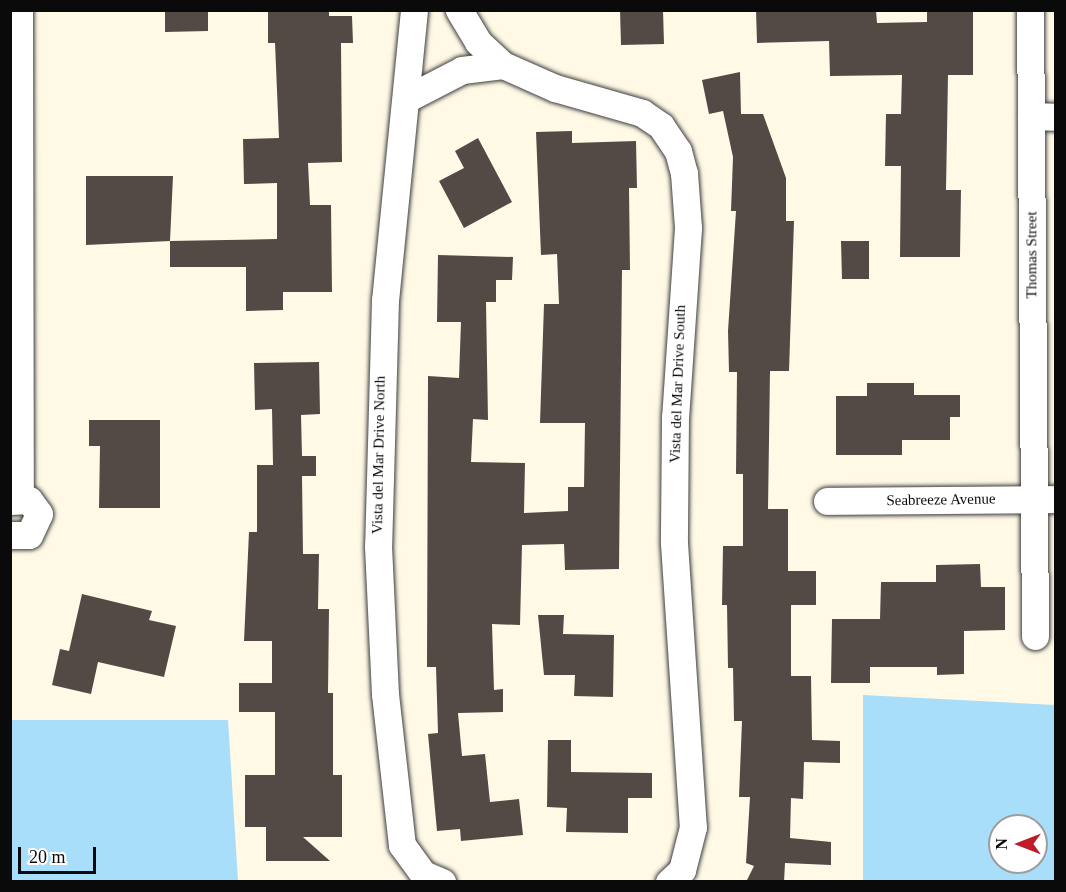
<!DOCTYPE html>
<html>
<head>
<meta charset="utf-8">
<style>
	body { margin:0 }
	#map { position:relative; width:1066px; height:892px; overflow:hidden; background:#fff9e6; font-family:"Times New Roman",serif }
	div>[style] { position:absolute }
	.water>* { inset:0; background:#a8def9 }
	.building>* { inset:0; background:#534a46 }
	.roads { filter:drop-shadow(0 0 2px #3d3d3d) drop-shadow(0 0 2px #3d3d3d) }
	.minor>* { height:27px; margin:-13.5px; padding:0 13.5px; transform-origin:13.5px; border-radius:13.5px; background:#fff }
	span { translate:-50% -50%; white-space:nowrap; text-align:center; line-height:1.15; -webkit-text-stroke:6px #fff; paint-order:stroke }
	.street-label { font-size:15px; color:#0a0a0a }
	.frame { position:absolute; inset:0; border:12px solid #0a0a0a; pointer-events:none }
	.north { position:absolute; left:988px; top:814px; width:60px; height:60px; box-sizing:border-box; background:#fff; border:2px solid #9d9d9d; border-radius:50%; rotate:270deg; font-size:16px; font-weight:700; line-height:24px; text-align:center; color:#0a0a0a }
	.north::after { content:''; display:block; margin:auto; width:21px; height:27px; background:#bf1c2a; clip-path:polygon(50% 0,100% 100%,50% 72%,0 100%) }
	.scale { position:absolute; left:18px; top:847px; width:78px; height:27px; box-sizing:border-box; border:3px solid #0a0a0a; border-top:0; padding-left:8px; font-size:18px; line-height:21px; white-space:nowrap; color:#0a0a0a; -webkit-text-stroke:4px #fff; paint-order:stroke }
</style>
</head>
<body>
<div id="map">
	<div class="water">
		<i style="clip-path:polygon(evenodd,863px 695px,1055px 705px,1055px 881px,863px 881px,863px 695px,1000px 826px,1036px 826px,1036px 862px,1000px 862px,1000px 826px)"></i>
		<i style="clip-path:polygon(11px 720px,228px 720px,238px 881px,11px 881px)"></i>
	</div>
	<div class="building">
		<i style="clip-path:polygon(165px 10px,208px 10px,208px 31px,165px 32px)"></i>
		<i style="clip-path:polygon(268px 10px,329px 10px,329px 16px,352px 16px,353px 43px,341px 43px,342px 162px,308px 163px,310px 205px,331px 205px,332px 292px,283px 292px,283px 310px,246px 311px,246px 267px,170px 267px,170px 241px,277px 239px,277px 183px,244px 184px,243px 139px,279px 138px,275px 43px,268px 43px)"></i>
		<i style="clip-path:polygon(620px 10px,663px 10px,664px 44px,621px 45px)"></i>
		<i style="clip-path:polygon(756px 10px,876px 10px,877px 23px,927px 22px,927px 10px,973px 10px,973px 75px,948px 75px,946px 190px,961px 190px,960px 257px,900px 257px,901px 166px,885px 166px,886px 114px,901px 114px,902px 75px,830px 76px,829px 41px,757px 43px)"></i>
		<i style="clip-path:polygon(740px 72px,741px 114px,763px 114px,786px 178px,786px 221px,794px 221px,789px 371px,770px 371px,768px 509px,788px 509px,788px 571px,816px 571px,816px 605px,791px 605px,791px 676px,811px 676px,812px 740px,840px 741px,840px 763px,804px 762px,803px 799px,791px 798px,790px 838px,831px 842px,831px 865px,785px 863px,784px 882px,746px 882px,754px 866px,746px 863px,750px 797px,739px 797px,742px 721px,734px 721px,733px 668px,728px 668px,727px 605px,722px 605px,723px 546px,743px 546px,743px 474px,736px 474px,737px 372px,729px 372px,728px 331px,736px 211px,731px 211px,733px 157px,723px 111px,709px 114px,702px 80px)"></i>
		<i style="clip-path:polygon(572px 131px,572px 143px,636px 141px,637px 188px,629px 188px,630px 270px,622px 270px,619px 569px,565px 570px,564px 544px,522px 545px,520px 625px,492px 624px,494px 690px,503px 689px,503px 712px,458px 713px,462px 756px,485px 754px,490px 802px,519px 799px,523px 835px,461px 841px,460px 829px,437px 831px,428px 734px,438px 733px,436px 667px,427px 667px,428px 376px,459px 378px,461px 322px,437px 322px,438px 255px,513px 257px,512px 280px,496px 280px,496px 302px,486px 302px,488px 420px,473px 419px,471px 462px,525px 463px,524px 513px,568px 511px,568px 487px,584px 487px,585px 423px,540px 423px,544px 304px,559px 304px,557px 254px,541px 255px,536px 132px)"></i>
		<i style="clip-path:polygon(478px 138px,512px 202px,464px 228px,439px 181px,464px 168px,455px 151px)"></i>
		<i style="clip-path:polygon(86px 176px,173px 176px,170px 241px,86px 245px)"></i>
		<i style="clip-path:polygon(841px 241px,869px 241px,869px 279px,842px 279px)"></i>
		<i style="clip-path:polygon(319px 362px,320px 414px,301px 415px,302px 456px,316px 456px,316px 476px,302px 476px,303px 554px,319px 554px,318px 609px,329px 609px,328px 693px,333px 693px,333px 775px,342px 775px,342px 837px,303px 837px,330px 861px,266px 861px,266px 827px,245px 827px,245px 775px,275px 775px,275px 712px,239px 712px,239px 683px,272px 683px,272px 641px,244px 641px,249px 532px,257px 532px,257px 465px,273px 465px,272px 409px,255px 410px,254px 363px)"></i>
		<i style="clip-path:polygon(867px 383px,914px 383px,914px 395px,960px 395px,960px 417px,950px 417px,950px 440px,902px 440px,902px 455px,836px 455px,836px 396px,867px 396px)"></i>
		<i style="clip-path:polygon(89px 420px,160px 420px,160px 508px,99px 508px,100px 446px,89px 446px)"></i>
		<i style="clip-path:polygon(980px 564px,981px 587px,1005px 587px,1005px 630px,964px 631px,964px 674px,937px 675px,937px 667px,870px 667px,870px 683px,831px 683px,832px 619px,880px 619px,881px 582px,936px 582px,936px 565px)"></i>
		<i style="clip-path:polygon(82px 594px,152px 611px,149px 620px,176px 626px,164px 677px,98px 662px,91px 694px,52px 685px,60px 649px,69px 651px)"></i>
		<i style="clip-path:polygon(538px 615px,564px 615px,563px 634px,614px 635px,613px 697px,574px 696px,575px 675px,544px 675px)"></i>
		<i style="clip-path:polygon(548px 740px,571px 740px,571px 772px,652px 773px,652px 798px,628px 798px,628px 833px,566px 832px,567px 808px,547px 807px)"></i>
	</div>
	<div class="roads">
		<div class="minor">
			<i style="left:19px;top:10px;width:489px;rotate:89.9deg"></i>
			<i style="left:414px;top:10px;width:291px;rotate:95.7deg"></i>
			<i style="left:385px;top:300px;width:246px;rotate:91.6deg"></i>
			<i style="left:378px;top:546px;width:148px;rotate:87.3deg"></i>
			<i style="left:385px;top:694px;width:152px;rotate:83.6deg"></i>
			<i style="left:402px;top:845px;width:36px;rotate:54deg"></i>
			<i style="left:423px;top:874px;width:21px;rotate:23deg"></i>
			<i style="left:459px;top:10px;width:37px;rotate:59deg"></i>
			<i style="left:478px;top:42px;width:34px;rotate:43deg"></i>
			<i style="left:503px;top:65px;width:57px;rotate:23.9deg"></i>
			<i style="left:555px;top:88px;width:91px;rotate:16deg"></i>
			<i style="left:642px;top:113px;width:23px;rotate:34deg"></i>
			<i style="left:661px;top:126px;width:30px;rotate:56deg"></i>
			<i style="left:678px;top:151px;width:23px;rotate:75deg"></i>
			<i style="left:684px;top:173px;width:55px;rotate:85.8deg"></i>
			<i style="left:688px;top:228px;width:189px;rotate:93.9deg"></i>
			<i style="left:675px;top:417px;width:126px;rotate:90.5deg"></i>
			<i style="left:674px;top:543px;width:285px;rotate:86.2deg"></i>
			<i style="left:693px;top:827px;width:44px;rotate:104.3deg"></i>
			<i style="left:682px;top:870px;width:18px;rotate:137deg"></i>
			<i style="left:1030px;top:10px;width:626px;rotate:89.54deg"></i>
			<i style="left:408px;top:98px;width:61px;rotate:-27.4deg"></i>
			<i style="left:462px;top:70px;width:41px;rotate:-7deg"></i>
			<i style="left:1031px;top:116px;width:25px;rotate:2deg"></i>
			<i style="left:10px;top:501px;width:19px;rotate:-3deg"></i>
			<i style="left:29px;top:500px;width:17px;rotate:54deg"></i>
			<i style="left:39px;top:514px;width:23px;rotate:115deg"></i>
			<i style="left:29px;top:535px;width:19px;rotate:180deg"></i>
			<i style="left:827px;top:501px;width:229px;rotate:-0.5deg"></i>
		</div>
	</div>
	<div class="street-label">
		<span style="left:1032px;top:255px;rotate:-90deg">Thomas Street</span>
		<span style="left:678px;top:384px;rotate:-88deg">Vista del Mar Drive South</span>
		<span style="left:379px;top:455px;rotate:-89deg">Vista del Mar Drive North</span>
		<span style="left:941px;top:500px;rotate:-1deg">Seabreeze Avenue</span>
	</div>
	<div class="frame"></div>
	<div class="north">N</div>
	<div class="scale">20 m</div>
</div>
</body>
</html>
